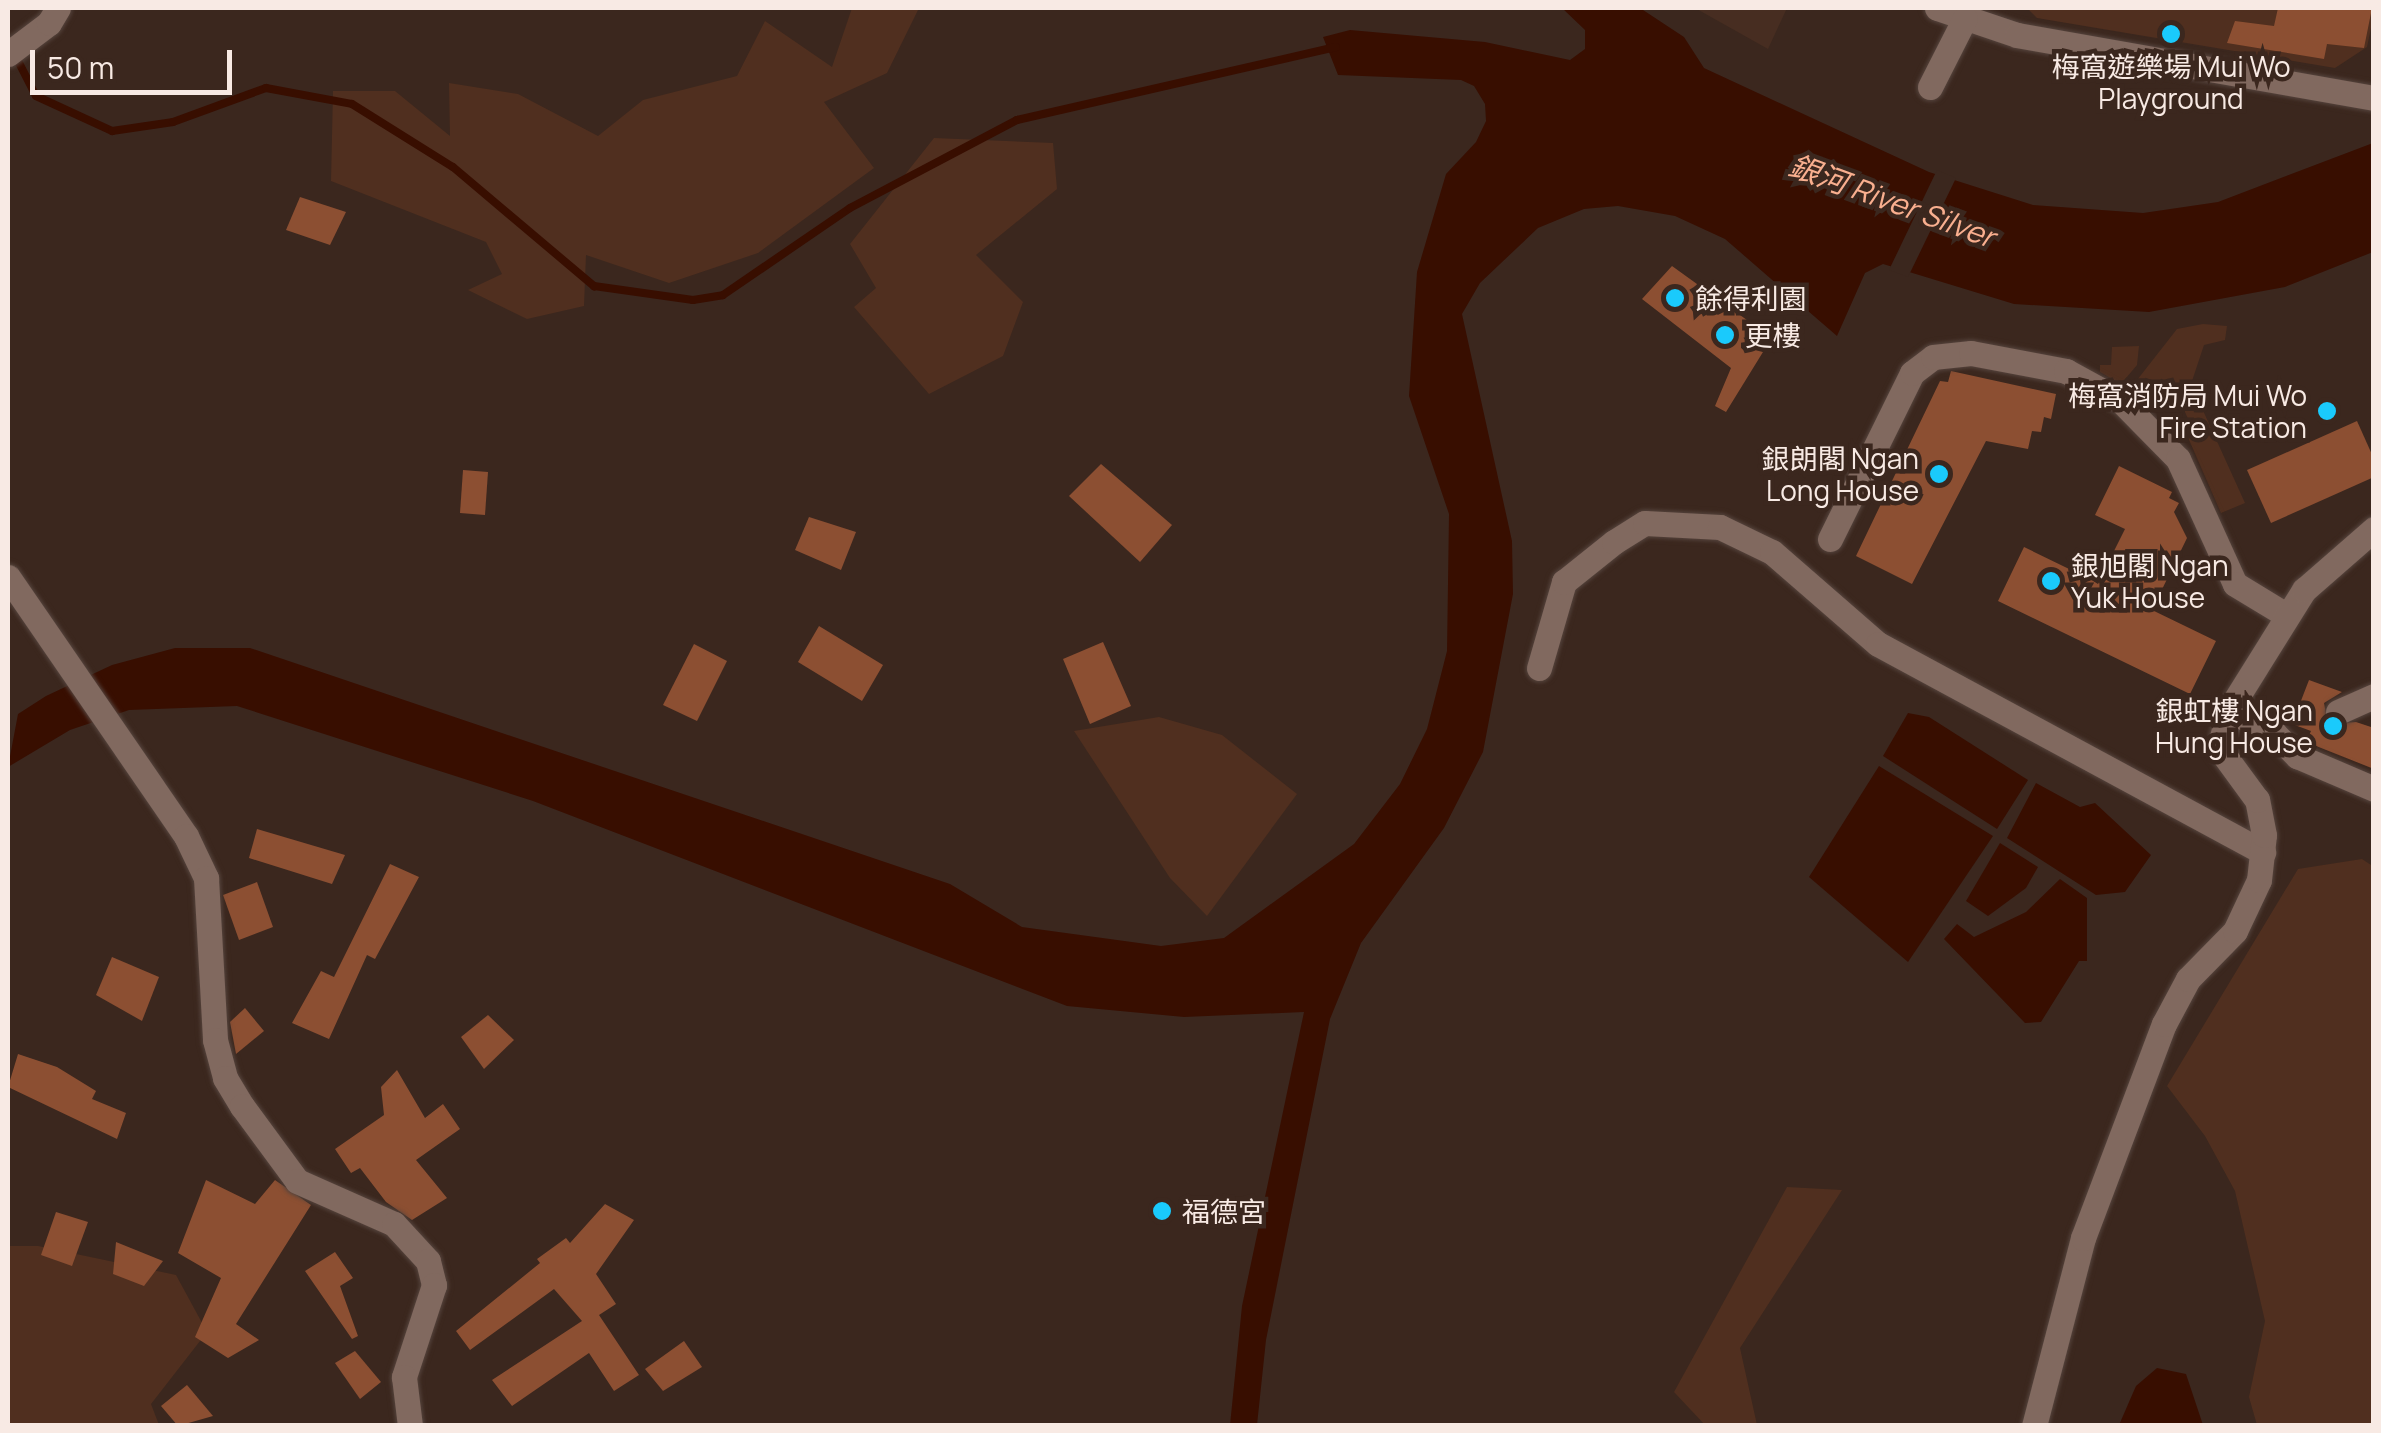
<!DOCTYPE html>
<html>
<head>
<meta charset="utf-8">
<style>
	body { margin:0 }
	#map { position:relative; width:2381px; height:1433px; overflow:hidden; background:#3b271e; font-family:Manrope,"Noto Sans TC",sans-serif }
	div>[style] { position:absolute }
	.built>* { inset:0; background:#472d21 }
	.green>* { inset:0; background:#502f1f }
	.water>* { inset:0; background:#380e00 }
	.pier>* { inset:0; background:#3b271e }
	.stream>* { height:8px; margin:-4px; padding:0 4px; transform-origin:4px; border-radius:4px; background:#380e00 }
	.building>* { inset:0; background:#8c4f32 }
	.roads { filter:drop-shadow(0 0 2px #55443d) drop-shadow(0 0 2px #55443d) }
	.minor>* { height:25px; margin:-12.5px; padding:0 12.5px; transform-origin:12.5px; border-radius:12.5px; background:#81695f }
	.dots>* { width:28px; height:28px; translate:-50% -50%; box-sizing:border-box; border:5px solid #3b271e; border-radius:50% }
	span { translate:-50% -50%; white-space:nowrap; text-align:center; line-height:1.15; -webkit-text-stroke:9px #3b271e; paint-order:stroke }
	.poi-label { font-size:28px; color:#f8eae4 }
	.left { translate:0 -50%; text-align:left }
	.right { translate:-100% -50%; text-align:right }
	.water-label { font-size:30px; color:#f9af8f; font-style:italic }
	.frame { position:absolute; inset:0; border:10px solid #f8eae4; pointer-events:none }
	.scale { position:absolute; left:30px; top:50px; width:202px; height:45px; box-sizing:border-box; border:5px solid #f8eae4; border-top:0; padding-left:12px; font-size:30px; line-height:35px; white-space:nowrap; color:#f8eae4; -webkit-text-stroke:8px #3b271e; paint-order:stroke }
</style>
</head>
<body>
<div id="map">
	<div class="built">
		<i style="clip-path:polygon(1695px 8px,1787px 8px,1768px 49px)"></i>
	</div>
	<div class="green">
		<i style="clip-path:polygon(852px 8px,918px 10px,887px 73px,824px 102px,874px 168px,758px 253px,669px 283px,586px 255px,584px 306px,527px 319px,468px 290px,502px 274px,486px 242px,331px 181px,333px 91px,395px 91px,450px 136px,449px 83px,518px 94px,598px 136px,643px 100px,737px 76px,765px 21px,832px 67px)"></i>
		<i style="clip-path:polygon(2027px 8px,2373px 8px,2374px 14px,2367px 47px,2335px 68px,2037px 18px)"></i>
		<i style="clip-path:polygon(934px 138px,1053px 143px,1057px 189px,976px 255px,1023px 302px,1003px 356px,929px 394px,854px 307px,876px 288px,850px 244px)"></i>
		<i style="clip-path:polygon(2203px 324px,2227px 326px,2225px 340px,2204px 345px,2191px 384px,2245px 503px,2221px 513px,2183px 426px,2190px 423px,2174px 388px,2147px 401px,2130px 389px,2177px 329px)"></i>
		<i style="clip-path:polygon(2139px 346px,2137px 365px,2121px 384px,2100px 372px,2100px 365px,2111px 365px,2112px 347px)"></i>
		<i style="clip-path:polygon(1159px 717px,1222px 735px,1297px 794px,1207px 916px,1170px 878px,1074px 731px)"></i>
		<i style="clip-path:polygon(2362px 859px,2374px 867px,2373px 1425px,2257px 1425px,2249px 1397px,2265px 1321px,2235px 1191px,2205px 1136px,2167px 1086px,2298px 869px)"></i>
		<i style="clip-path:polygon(1787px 1187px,1842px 1190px,1740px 1348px,1757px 1425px,1705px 1425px,1674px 1392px)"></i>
		<i style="clip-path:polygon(8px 1246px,38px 1246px,176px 1275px,207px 1332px,151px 1404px,159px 1425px,8px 1426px)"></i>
	</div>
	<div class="water">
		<i style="clip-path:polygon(1562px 8px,1640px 8px,1684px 37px,1704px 68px,1929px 172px,2033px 205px,2143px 213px,2218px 202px,2373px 143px,2373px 252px,2285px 287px,2149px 312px,2014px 304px,1883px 264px,1865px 273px,1837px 336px,1725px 239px,1675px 216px,1618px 206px,1584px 209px,1538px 228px,1480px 283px,1462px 314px,1512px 541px,1513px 594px,1483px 752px,1444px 828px,1361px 943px,1330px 1019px,1266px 1340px,1257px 1425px,1230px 1425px,1242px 1306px,1304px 1012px,1184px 1017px,1067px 1006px,533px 801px,237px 706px,129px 710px,70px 730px,8px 767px,18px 714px,46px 696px,112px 665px,175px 648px,250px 648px,950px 884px,1022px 927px,1161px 946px,1224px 938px,1354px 844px,1400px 784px,1427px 729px,1447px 651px,1449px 514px,1409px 396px,1417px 272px,1446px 174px,1476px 142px,1486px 121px,1485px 104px,1474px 86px,1461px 80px,1338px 75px,1323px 37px,1350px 30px,1485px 42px,1570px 60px,1585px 49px,1585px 30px)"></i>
		<i style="clip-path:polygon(1908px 713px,1929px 717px,2028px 780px,1997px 829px,1883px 756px)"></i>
		<i style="clip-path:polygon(1879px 766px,1993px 836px,1908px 962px,1809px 877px)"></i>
		<i style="clip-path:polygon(2036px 783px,2080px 807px,2095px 803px,2151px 855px,2125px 892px,2096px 895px,2007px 838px)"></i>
		<i style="clip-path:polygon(2000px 843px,2038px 867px,2026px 888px,1988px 916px,1966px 901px)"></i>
		<i style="clip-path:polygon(2060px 879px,2087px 898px,2087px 961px,2079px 961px,2041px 1022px,2025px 1023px,1944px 939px,1957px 924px,1974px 937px,2026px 912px)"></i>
		<i style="clip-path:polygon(2157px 1368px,2186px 1374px,2203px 1425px,2119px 1425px,2136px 1386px)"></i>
	</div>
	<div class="pier">
		<i style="clip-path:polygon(1937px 170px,1956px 178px,1908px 277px,1889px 270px)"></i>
	</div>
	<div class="stream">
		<i style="left:14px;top:53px;width:48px;rotate:62.9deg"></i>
		<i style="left:36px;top:96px;width:84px;rotate:24.7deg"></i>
		<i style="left:112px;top:131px;width:62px;rotate:-8.4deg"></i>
		<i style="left:173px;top:122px;width:99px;rotate:-20.1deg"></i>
		<i style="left:266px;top:88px;width:87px;rotate:10.5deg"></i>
		<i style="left:352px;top:104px;width:119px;rotate:32deg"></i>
		<i style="left:453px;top:167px;width:185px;rotate:40.2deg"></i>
		<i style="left:594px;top:286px;width:100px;rotate:8deg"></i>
		<i style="left:693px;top:300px;width:30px;rotate:-9deg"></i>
		<i style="left:723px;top:295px;width:154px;rotate:-34.4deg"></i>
		<i style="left:850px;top:208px;width:189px;rotate:-27.8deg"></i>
		<i style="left:1017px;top:120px;width:327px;rotate:-12.9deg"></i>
	</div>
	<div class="building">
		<i style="clip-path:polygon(2278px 8px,2372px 8px,2364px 48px,2327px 44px,2324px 59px,2227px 43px,2235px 21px,2274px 26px)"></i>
		<i style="clip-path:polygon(300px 197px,346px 212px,330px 245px,286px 230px)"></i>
		<i style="clip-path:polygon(1672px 266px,1758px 328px,1748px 343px,1763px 352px,1726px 412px,1715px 406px,1731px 368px,1642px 299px)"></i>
		<i style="clip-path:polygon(1951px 371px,2056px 394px,2051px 419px,2044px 417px,2041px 432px,2032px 431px,2028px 449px,1986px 441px,1912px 584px,1856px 556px,1940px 381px,1948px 382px)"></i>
		<i style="clip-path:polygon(2357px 421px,2374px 459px,2374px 477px,2271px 523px,2247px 470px)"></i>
		<i style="clip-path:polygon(1101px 464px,1172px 525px,1140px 562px,1069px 496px)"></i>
		<i style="clip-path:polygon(2119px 466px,2172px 492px,2169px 498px,2179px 503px,2174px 512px,2187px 538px,2152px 610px,2216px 641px,2190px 694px,1998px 601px,2024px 547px,2098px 583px,2125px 529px,2095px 515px)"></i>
		<i style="clip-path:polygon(463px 470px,488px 472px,485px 515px,460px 513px)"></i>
		<i style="clip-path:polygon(809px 517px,856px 532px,841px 570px,795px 550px)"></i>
		<i style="clip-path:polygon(819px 626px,883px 665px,862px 701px,798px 662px)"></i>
		<i style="clip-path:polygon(1103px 642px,1131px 706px,1090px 724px,1063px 659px)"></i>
		<i style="clip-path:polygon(694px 644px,727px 661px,697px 721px,663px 705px)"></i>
		<i style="clip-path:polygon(2309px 680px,2342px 692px,2324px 703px,2328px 724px,2356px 722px,2374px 728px,2374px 769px,2306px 742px,2311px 731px,2292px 724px)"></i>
		<i style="clip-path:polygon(257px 829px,345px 855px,332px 884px,249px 858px)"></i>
		<i style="clip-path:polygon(390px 864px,419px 877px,375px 959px,367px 955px,329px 1039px,292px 1023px,321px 971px,334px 977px)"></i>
		<i style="clip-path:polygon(257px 882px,273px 927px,239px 940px,223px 895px)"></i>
		<i style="clip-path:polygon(112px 957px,159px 977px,142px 1021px,96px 995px)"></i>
		<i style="clip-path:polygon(245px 1008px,264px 1031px,236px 1054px,230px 1022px)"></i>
		<i style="clip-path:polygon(488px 1015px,514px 1040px,484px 1069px,461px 1037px)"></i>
		<i style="clip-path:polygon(18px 1054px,57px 1067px,96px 1091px,92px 1099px,126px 1113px,117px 1139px,8px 1087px)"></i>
		<i style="clip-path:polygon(397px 1070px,425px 1118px,443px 1104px,460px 1129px,416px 1160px,447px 1198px,412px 1220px,386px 1202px,360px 1168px,351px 1173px,335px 1149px,384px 1115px,381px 1087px)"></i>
		<i style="clip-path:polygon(206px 1180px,255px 1204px,275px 1180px,311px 1205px,236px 1324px,259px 1340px,228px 1358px,195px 1337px,221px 1278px,178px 1253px)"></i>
		<i style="clip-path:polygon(605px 1204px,634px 1220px,596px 1274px,616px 1304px,599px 1315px,639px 1375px,614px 1391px,589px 1353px,512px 1406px,492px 1380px,582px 1321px,554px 1289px,470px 1350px,456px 1331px,540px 1263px,537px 1259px,566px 1238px,570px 1243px)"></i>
		<i style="clip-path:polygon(56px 1212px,88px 1222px,72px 1266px,41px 1255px)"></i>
		<i style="clip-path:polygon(116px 1242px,163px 1261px,144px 1286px,113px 1274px)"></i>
		<i style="clip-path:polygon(335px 1252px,353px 1278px,340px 1286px,358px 1336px,352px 1339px,305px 1271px)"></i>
		<i style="clip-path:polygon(684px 1341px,702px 1367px,663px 1391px,645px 1369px)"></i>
		<i style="clip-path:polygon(355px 1351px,381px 1382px,360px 1399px,335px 1363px)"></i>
		<i style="clip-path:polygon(187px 1385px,213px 1416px,178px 1426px,161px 1406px)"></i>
	</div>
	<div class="roads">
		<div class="minor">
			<i style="left:1937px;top:8px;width:84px;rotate:18.6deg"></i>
			<i style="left:2017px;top:35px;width:363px;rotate:10deg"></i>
			<i style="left:8px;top:54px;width:51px;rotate:-37.1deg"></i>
			<i style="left:49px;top:23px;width:17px;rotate:-59deg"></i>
			<i style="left:1930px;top:87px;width:77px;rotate:-63.1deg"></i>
			<i style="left:1830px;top:539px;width:185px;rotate:-63.7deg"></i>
			<i style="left:1912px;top:373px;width:26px;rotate:-37deg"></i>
			<i style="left:1933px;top:357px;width:38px;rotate:-6deg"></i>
			<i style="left:1971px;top:353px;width:97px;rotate:10.7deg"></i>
			<i style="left:2066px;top:371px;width:63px;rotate:28.6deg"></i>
			<i style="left:2121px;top:401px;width:81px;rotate:45.5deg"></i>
			<i style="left:2178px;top:459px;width:137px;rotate:65.5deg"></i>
			<i style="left:2235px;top:584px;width:60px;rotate:31.3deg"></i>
			<i style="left:8px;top:577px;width:314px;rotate:55.5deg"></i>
			<i style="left:186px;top:836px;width:47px;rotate:64.5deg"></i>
			<i style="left:206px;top:878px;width:162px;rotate:86.8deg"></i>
			<i style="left:215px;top:1040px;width:39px;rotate:75deg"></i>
			<i style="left:225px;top:1078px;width:33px;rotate:59deg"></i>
			<i style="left:242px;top:1106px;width:93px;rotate:53.7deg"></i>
			<i style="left:297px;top:1181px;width:106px;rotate:23.9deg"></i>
			<i style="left:394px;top:1224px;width:50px;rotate:47.4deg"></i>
			<i style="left:428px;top:1261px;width:25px;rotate:76deg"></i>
			<i style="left:434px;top:1285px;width:97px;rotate:108.1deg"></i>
			<i style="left:404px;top:1377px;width:49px;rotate:83deg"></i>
			<i style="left:1539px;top:668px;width:90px;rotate:-73.8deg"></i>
			<i style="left:1564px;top:582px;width:64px;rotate:-38.7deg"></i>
			<i style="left:1614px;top:542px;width:36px;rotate:-32deg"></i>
			<i style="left:1645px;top:523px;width:75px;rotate:3.1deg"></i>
			<i style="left:1720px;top:527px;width:58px;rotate:25.7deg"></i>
			<i style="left:1772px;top:552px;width:140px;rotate:41deg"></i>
			<i style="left:1878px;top:644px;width:438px;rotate:28.4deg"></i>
			<i style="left:2229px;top:710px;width:51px;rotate:27.1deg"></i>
			<i style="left:2274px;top:733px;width:33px;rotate:45deg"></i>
			<i style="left:2297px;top:756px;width:84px;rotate:23.2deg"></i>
			<i style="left:2338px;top:712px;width:39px;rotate:-24deg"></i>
			<i style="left:2034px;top:1426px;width:194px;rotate:-75.4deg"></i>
			<i style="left:2083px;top:1238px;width:229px;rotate:-69.3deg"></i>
			<i style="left:2164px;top:1024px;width:51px;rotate:-61.9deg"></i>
			<i style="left:2188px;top:979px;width:67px;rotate:-45.6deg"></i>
			<i style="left:2235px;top:931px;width:56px;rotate:-64.8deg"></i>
			<i style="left:2259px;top:880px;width:45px;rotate:-83.7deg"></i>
			<i style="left:2264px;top:835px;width:36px;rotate:-101deg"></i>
			<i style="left:2257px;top:800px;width:64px;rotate:-126.2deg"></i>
			<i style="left:2219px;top:748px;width:39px;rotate:-75deg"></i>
			<i style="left:2229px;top:710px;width:142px;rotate:-58deg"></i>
			<i style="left:2304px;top:590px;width:93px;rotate:-41.1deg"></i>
		</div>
	</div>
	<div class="dots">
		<i style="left:2171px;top:34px;background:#1acafc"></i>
		<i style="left:1675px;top:298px;background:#1acafc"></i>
		<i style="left:1725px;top:335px;background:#1acafc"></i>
		<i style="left:2327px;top:411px;background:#1acafc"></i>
		<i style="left:1939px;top:474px;background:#1acafc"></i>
		<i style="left:2051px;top:581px;background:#1acafc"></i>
		<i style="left:2333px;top:726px;background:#1acafc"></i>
		<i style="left:1162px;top:1211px;background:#1acafc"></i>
	</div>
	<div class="poi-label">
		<span style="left:2171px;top:82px">梅窩遊樂場 Mui Wo<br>Playground</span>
		<span class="left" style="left:1695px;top:298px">餘得利園</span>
		<span class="left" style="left:1745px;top:335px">更樓</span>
		<span class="right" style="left:2307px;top:411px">梅窩消防局 Mui Wo<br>Fire Station</span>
		<span class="right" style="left:1919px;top:474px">銀朗閣 Ngan<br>Long House</span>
		<span class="left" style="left:2071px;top:581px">銀旭閣 Ngan<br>Yuk House</span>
		<span class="right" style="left:2313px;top:726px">銀虹樓 Ngan<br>Hung House</span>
		<span class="left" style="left:1182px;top:1211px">福德宮</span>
	</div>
	<div class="water-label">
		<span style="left:1892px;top:201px;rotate:20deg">銀河 River Silver</span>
	</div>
	<div class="frame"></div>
	<div class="scale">50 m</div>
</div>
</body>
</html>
